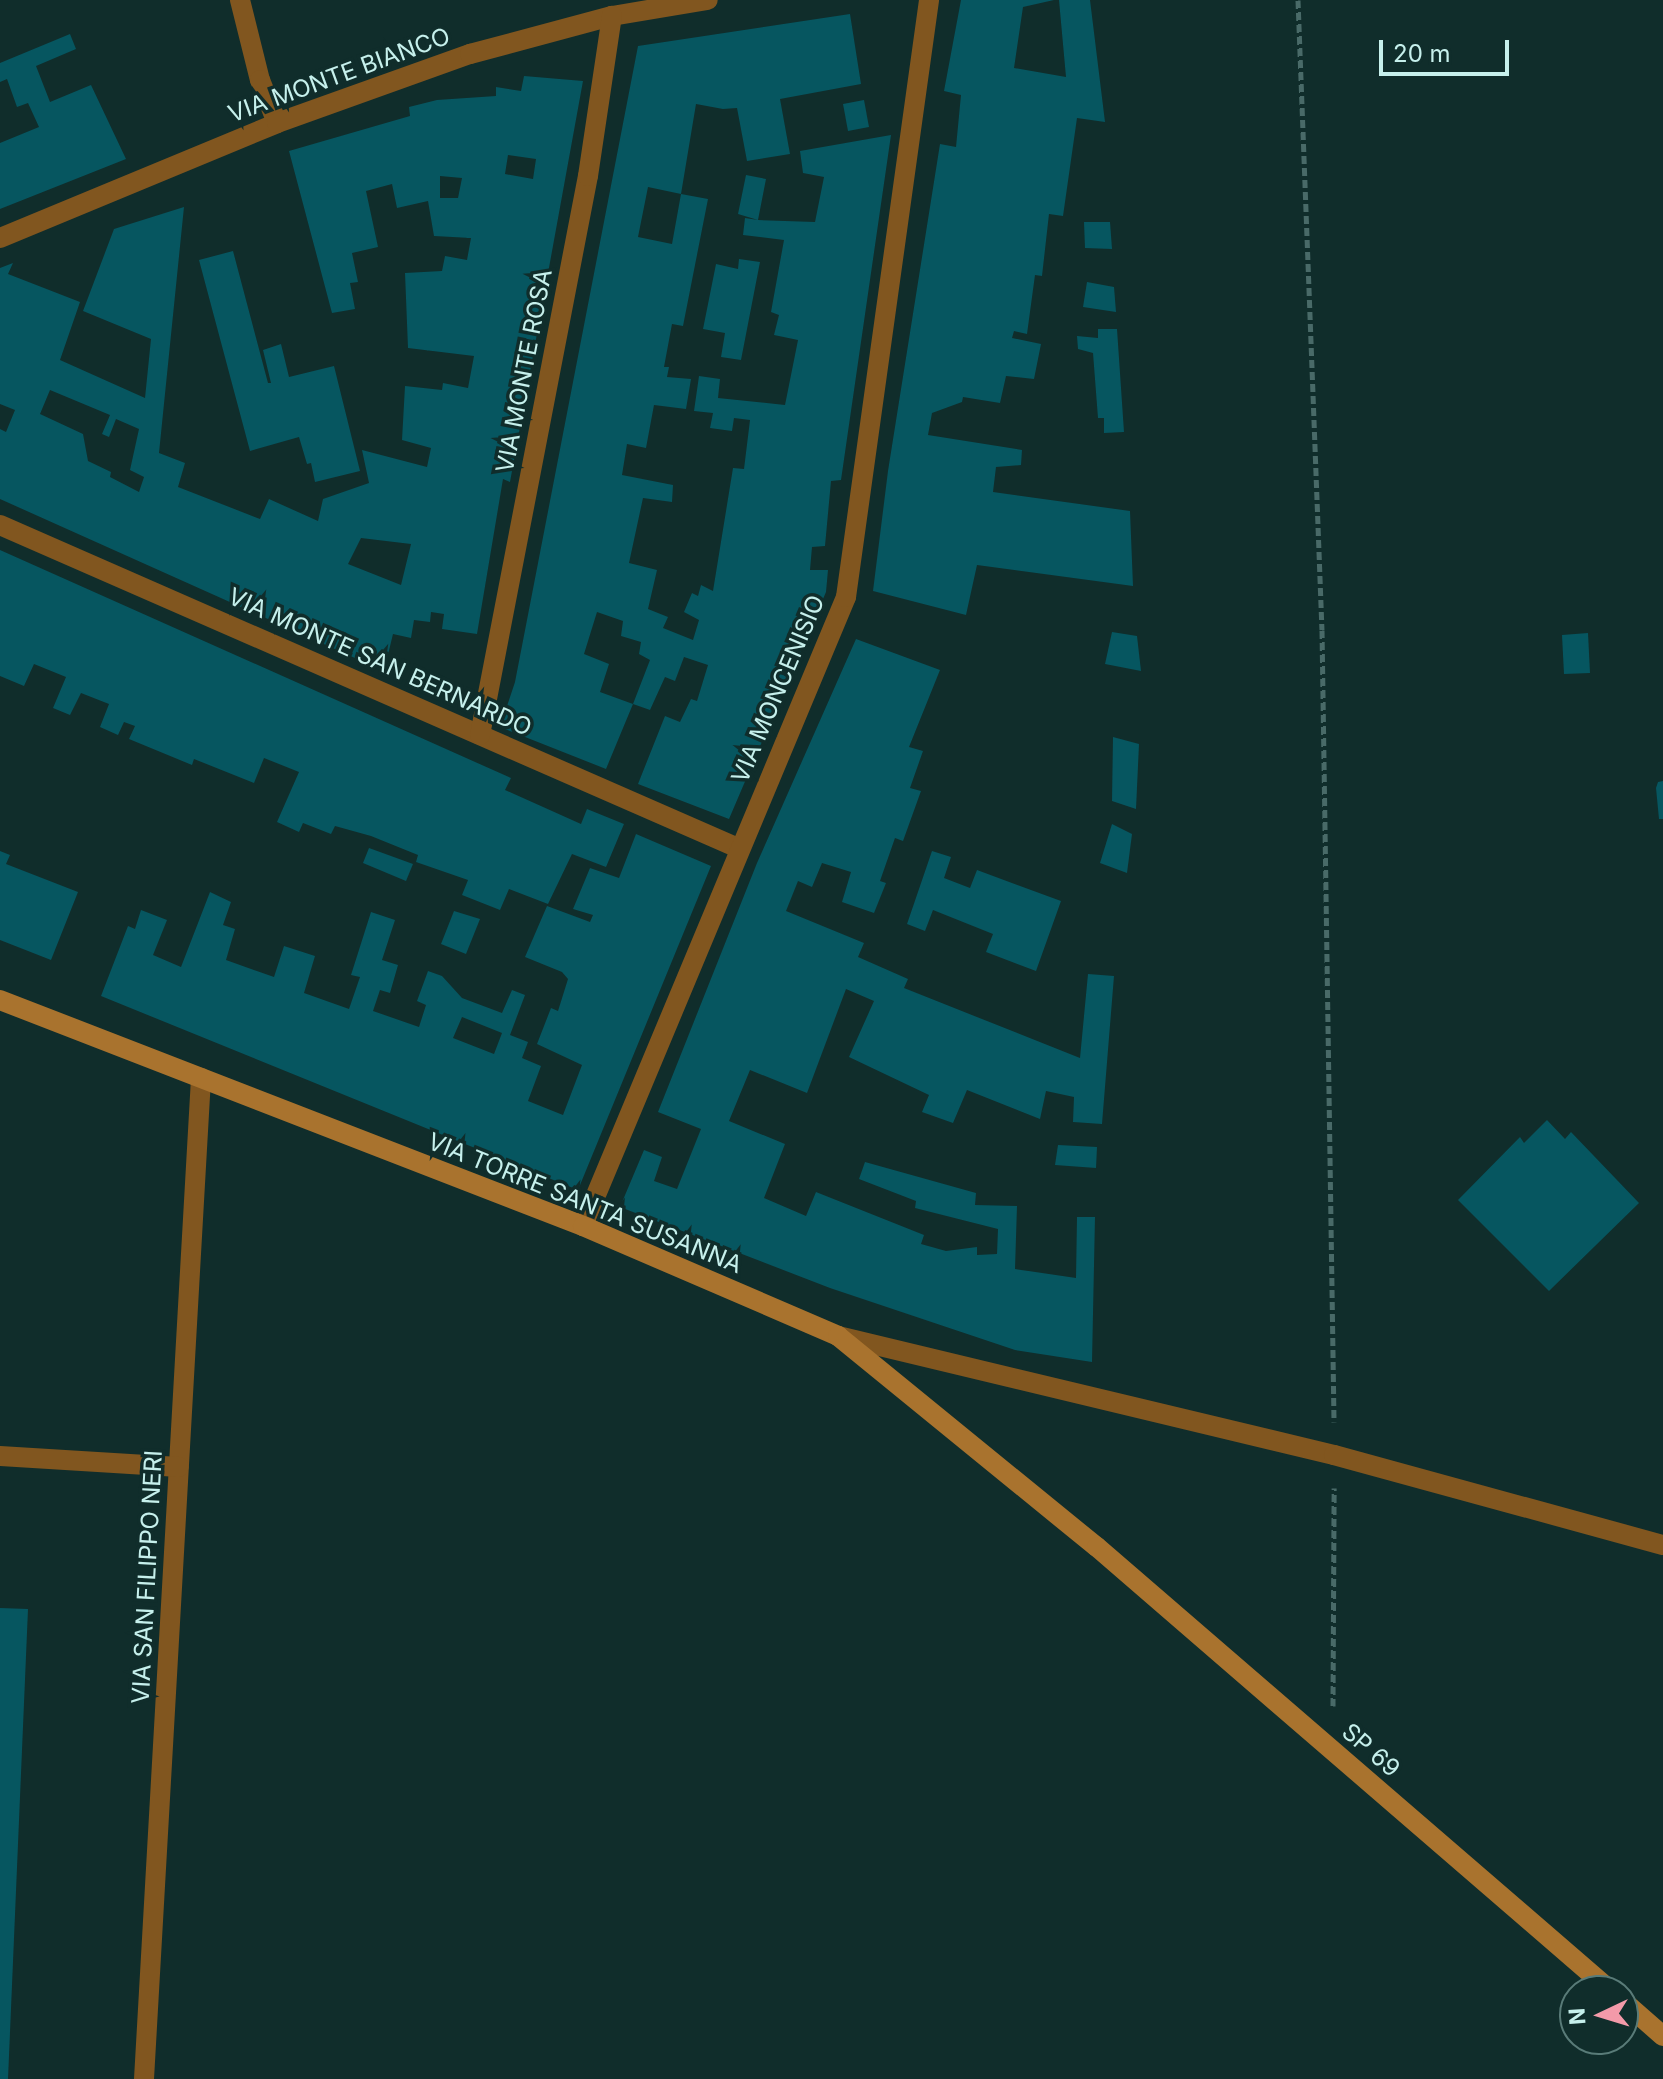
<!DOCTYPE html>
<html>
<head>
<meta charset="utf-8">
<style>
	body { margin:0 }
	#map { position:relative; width:1663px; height:2079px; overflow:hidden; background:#102d2b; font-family:Inter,sans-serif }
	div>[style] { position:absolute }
	.building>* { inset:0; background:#065660 }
	.path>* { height:5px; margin-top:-2.5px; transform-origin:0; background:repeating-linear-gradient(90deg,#496a68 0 8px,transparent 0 12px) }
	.service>* { height:20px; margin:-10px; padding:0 10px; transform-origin:10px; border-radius:10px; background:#81561f }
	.minor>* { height:20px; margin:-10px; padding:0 10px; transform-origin:10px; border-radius:10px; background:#81561f }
	.secondary>* { height:20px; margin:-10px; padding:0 10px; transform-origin:10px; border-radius:10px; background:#a9732e }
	span { translate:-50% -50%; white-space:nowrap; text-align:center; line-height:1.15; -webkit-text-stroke:7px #102d2b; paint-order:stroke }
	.street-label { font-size:24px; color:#c6f0ec }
	.north { position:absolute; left:1559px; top:1975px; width:80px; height:80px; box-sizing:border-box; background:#102d2b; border:2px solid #597b78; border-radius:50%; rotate:266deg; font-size:22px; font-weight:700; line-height:32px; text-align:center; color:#c6f0ec }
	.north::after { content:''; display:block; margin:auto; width:28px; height:36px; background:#f39aa9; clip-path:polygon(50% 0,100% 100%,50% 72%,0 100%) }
	.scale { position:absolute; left:1379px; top:40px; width:130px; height:36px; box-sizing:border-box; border:4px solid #c6f0ec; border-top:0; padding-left:10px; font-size:24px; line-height:28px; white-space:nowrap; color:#c6f0ec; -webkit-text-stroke:6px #102d2b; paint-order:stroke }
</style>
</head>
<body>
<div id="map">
	<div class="building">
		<i style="clip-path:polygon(961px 0,1054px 0,1023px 7px,1014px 68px,1066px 77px,1059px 0,1090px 0,1105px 122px,1077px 118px,1063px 216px,1049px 214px,1042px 276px,1035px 275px,1027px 334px,1014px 331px,1012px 338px,1041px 344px,1034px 379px,1006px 376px,1000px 403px,963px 397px,962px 402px,932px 413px,928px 435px,1022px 450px,1021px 465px,996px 467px,993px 492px,1130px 511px,1133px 586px,977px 565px,966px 615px,873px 591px,888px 471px,940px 144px,956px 147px,961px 95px,944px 91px)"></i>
		<i style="clip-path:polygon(850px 14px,861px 84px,780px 99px,790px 154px,747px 161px,737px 108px,723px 109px,696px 104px,681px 194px,648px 187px,638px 237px,672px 244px,681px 194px,708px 199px,683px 326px,672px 324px,664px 367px,669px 367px,667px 377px,691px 379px,686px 409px,654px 405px,646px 448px,627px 444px,622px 475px,673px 485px,672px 502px,643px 498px,629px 563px,657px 570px,648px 609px,668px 617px,663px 628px,693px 640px,699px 620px,684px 612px,692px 593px,698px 596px,701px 585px,713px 591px,733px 468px,744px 469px,750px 420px,734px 418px,732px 431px,710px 428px,713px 413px,694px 411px,699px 376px,720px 379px,718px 398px,785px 405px,798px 340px,774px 335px,779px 315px,771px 312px,784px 240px,743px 235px,745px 218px,758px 220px,738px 214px,746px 175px,766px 179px,758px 220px,815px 222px,824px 177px,803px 173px,800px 151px,891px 135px,841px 480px,831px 481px,825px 546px,812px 547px,810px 570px,828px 570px,826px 592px,729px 819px,638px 784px,665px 716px,680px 722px,691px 699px,697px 701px,708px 665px,684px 657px,675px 681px,665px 677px,650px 710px,633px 704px,650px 660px,639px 654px,641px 642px,621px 636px,623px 621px,597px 612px,584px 654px,609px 664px,600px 692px,633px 704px,606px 769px,500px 727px,515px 682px,638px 46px)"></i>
		<i style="clip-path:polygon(70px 34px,76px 49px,36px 66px,50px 102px,91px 85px,126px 159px,0 209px,0 143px,39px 127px,28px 103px,17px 107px,7px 79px,0 82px,0 63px)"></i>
		<i style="clip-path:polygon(evenodd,524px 76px,583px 81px,510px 482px,503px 479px,477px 634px,442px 629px,444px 614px,431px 612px,430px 622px,414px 620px,411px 638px,393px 634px,384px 671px,0 499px,0 429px,6px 432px,15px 410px,0 404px,0 268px,13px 263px,8px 274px,80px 302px,60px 360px,145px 398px,151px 339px,83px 311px,114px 229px,184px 207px,159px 453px,185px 463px,178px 487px,260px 519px,269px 499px,318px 521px,323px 499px,369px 483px,362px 450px,427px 467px,431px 448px,402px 440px,405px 386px,442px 390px,443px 383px,468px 388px,474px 356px,408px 348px,405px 273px,442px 271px,445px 256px,467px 260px,471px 238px,434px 236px,428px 201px,397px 208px,392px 184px,366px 191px,378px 247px,352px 253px,358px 282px,350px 283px,355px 309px,332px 313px,289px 151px,410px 116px,409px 107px,437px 100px,496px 96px,496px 87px,521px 91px,524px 76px,508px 155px,536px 159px,533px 179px,505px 174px,508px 155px,524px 76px,440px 176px,462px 178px,458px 198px,440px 198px,440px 176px,524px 76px,50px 390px,110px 415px,102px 434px,109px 437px,116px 419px,139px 429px,130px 470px,144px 477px,139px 492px,110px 477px,111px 472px,88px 461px,83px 434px,40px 414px,50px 390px,524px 76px,361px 538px,411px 544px,401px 585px,348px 564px,361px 538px)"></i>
		<i style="clip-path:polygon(864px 100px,869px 127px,848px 131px,843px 104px)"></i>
		<i style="clip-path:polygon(1084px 222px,1110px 222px,1112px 249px,1085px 248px)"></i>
		<i style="clip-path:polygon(233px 251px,268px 383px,271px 383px,263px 350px,281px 344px,289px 377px,334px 366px,360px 471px,315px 482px,311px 463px,307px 464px,299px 437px,250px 451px,199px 260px)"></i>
		<i style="clip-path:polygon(739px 259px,760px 262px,741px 360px,721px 357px,725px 333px,703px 329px,716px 264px,738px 269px)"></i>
		<i style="clip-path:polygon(1087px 282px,1114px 287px,1116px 312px,1083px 307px)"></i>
		<i style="clip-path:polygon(1098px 329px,1117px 329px,1124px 432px,1104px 433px,1104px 418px,1098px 418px,1093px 353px,1078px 349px,1077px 336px,1098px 338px)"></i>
		<i style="clip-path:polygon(0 550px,511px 778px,505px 790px,581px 824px,587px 809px,624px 824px,606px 867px,572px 854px,548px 904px,509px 889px,500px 910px,462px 895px,468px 880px,416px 862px,418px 855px,371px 836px,335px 826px,331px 834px,303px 823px,299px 832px,277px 822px,299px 772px,264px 758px,254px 783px,194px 759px,192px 765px,129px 739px,135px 726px,124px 722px,118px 735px,100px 727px,109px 704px,81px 693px,70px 715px,53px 708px,66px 677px,34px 664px,24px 686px,0 676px)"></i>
		<i style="clip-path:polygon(1112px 632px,1137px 636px,1141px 671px,1105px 664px)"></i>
		<i style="clip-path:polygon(1588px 633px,1590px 673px,1564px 674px,1562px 635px)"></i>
		<i style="clip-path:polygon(856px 639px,940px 670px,909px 747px,923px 751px,910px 788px,921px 791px,903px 841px,895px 838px,880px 881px,886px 883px,874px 913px,842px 902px,851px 872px,822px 863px,812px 887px,798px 881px,786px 911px,864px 943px,858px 957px,908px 979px,904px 988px,1080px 1058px,1088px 974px,1114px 976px,1102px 1124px,1073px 1122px,1074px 1097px,1046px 1091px,1040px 1119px,967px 1090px,953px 1123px,922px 1112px,929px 1095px,849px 1057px,874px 1001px,846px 989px,807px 1093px,750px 1070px,729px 1121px,785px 1144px,764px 1198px,806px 1216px,816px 1192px,924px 1235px,921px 1244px,946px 1251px,977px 1247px,977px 1255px,997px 1254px,998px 1229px,915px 1208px,916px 1201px,859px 1179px,865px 1162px,976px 1193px,975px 1205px,1017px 1206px,1015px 1269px,1076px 1278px,1077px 1217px,1095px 1217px,1092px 1362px,1015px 1350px,830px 1288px,620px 1207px,644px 1150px,662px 1157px,654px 1181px,677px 1189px,701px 1129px,658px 1112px,757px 863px)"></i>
		<i style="clip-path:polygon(1113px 737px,1139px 744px,1136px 809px,1112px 801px)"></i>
		<i style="clip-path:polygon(1663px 781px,1663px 819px,1659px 819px,1656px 788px,1658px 782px)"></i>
		<i style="clip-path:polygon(1112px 824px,1132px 834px,1127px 873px,1100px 863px)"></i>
		<i style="clip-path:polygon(evenodd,636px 834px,711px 866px,578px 1190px,101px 996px,128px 926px,135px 929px,141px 910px,167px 920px,153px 955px,181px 967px,210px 892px,231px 902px,223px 925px,235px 929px,226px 960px,274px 977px,284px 946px,315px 956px,304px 993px,349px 1009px,360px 977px,351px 975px,371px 912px,395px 920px,382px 960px,398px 965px,390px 993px,380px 990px,373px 1011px,419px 1027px,426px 1005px,417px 1001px,428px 971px,442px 976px,462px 998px,502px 1013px,512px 990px,525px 995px,510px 1035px,528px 1042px,522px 1058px,541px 1066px,528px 1101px,563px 1115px,582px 1065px,537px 1044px,551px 1008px,558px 1011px,568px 979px,562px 972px,525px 957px,547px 906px,590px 922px,593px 915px,573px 909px,590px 868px,619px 878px,636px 834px,462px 1017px,502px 1033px,494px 1054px,453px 1038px,462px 1017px)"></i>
		<i style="clip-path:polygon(369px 848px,413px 864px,406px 881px,363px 863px)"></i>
		<i style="clip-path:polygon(0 851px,10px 855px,6px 864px,78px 892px,51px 960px,0 940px)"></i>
		<i style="clip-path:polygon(932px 851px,951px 857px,944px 878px,970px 888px,977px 870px,1061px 901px,1036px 971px,986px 952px,993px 934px,933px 910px,925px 931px,907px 924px)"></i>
		<i style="clip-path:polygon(454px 911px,480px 919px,466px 954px,441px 944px)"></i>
		<i style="clip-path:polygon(1547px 1120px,1565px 1139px,1571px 1132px,1639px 1203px,1549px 1291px,1458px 1200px,1520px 1137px,1524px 1143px)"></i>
		<i style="clip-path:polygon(1058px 1145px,1097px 1147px,1096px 1168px,1055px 1165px)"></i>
		<i style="clip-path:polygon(0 1608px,28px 1609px,8px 2079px,0 2079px)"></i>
	</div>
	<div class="path">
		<i style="left:1298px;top:0;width:630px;rotate:87.82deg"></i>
		<i style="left:1322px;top:630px;width:792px;rotate:89.13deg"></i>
		<i style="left:1333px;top:1706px;width:218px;rotate:-89.7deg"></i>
	</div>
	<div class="service">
		<i style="left:240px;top:0;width:82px;rotate:76deg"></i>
		<i style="left:260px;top:80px;width:46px;rotate:68.4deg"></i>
		<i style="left:838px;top:1336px;width:510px;rotate:13.49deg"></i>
		<i style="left:1334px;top:1455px;width:341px;rotate:15.3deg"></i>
		<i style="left:144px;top:2079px;width:1003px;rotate:-86.74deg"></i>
	</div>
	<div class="minor">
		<i style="left:0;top:238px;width:300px;rotate:-22.5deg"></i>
		<i style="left:277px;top:123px;width:205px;rotate:-19.7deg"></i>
		<i style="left:470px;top:54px;width:147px;rotate:-15deg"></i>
		<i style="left:612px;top:16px;width:97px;rotate:-9.5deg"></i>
		<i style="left:0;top:525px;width:806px;rotate:23.64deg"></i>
		<i style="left:480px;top:735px;width:569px;rotate:-79.07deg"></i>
		<i style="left:588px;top:176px;width:162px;rotate:-81.5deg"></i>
		<i style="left:583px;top:1226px;width:682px;rotate:-67.31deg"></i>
		<i style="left:846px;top:597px;width:603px;rotate:-82.08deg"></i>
		<i style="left:0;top:1456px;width:179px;rotate:3.5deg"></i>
	</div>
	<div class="secondary">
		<i style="left:0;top:1000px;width:625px;rotate:21.19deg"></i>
		<i style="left:583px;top:1226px;width:278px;rotate:23.3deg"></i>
		<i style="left:838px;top:1336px;width:334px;rotate:39.2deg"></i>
		<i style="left:1097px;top:1547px;width:679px;rotate:40.82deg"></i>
		<i style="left:1623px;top:2001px;width:53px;rotate:41.2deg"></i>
	</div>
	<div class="street-label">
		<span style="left:339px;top:75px;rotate:-20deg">VIA MONTE BIANCO</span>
		<span style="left:524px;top:371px;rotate:-79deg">VIA MONTE ROSA</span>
		<span style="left:380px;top:662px;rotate:24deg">VIA MONTE SAN BERNARDO</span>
		<span style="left:778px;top:689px;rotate:-67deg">VIA MONCENISIO</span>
		<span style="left:585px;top:1203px;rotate:22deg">VIA TORRE SANTA SUSANNA</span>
		<span style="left:147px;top:1577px;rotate:-87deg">VIA SAN FILIPPO NERI</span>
		<span style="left:1371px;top:1750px;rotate:41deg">SP 69</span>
	</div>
	<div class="north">N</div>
	<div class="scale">20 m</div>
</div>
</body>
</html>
